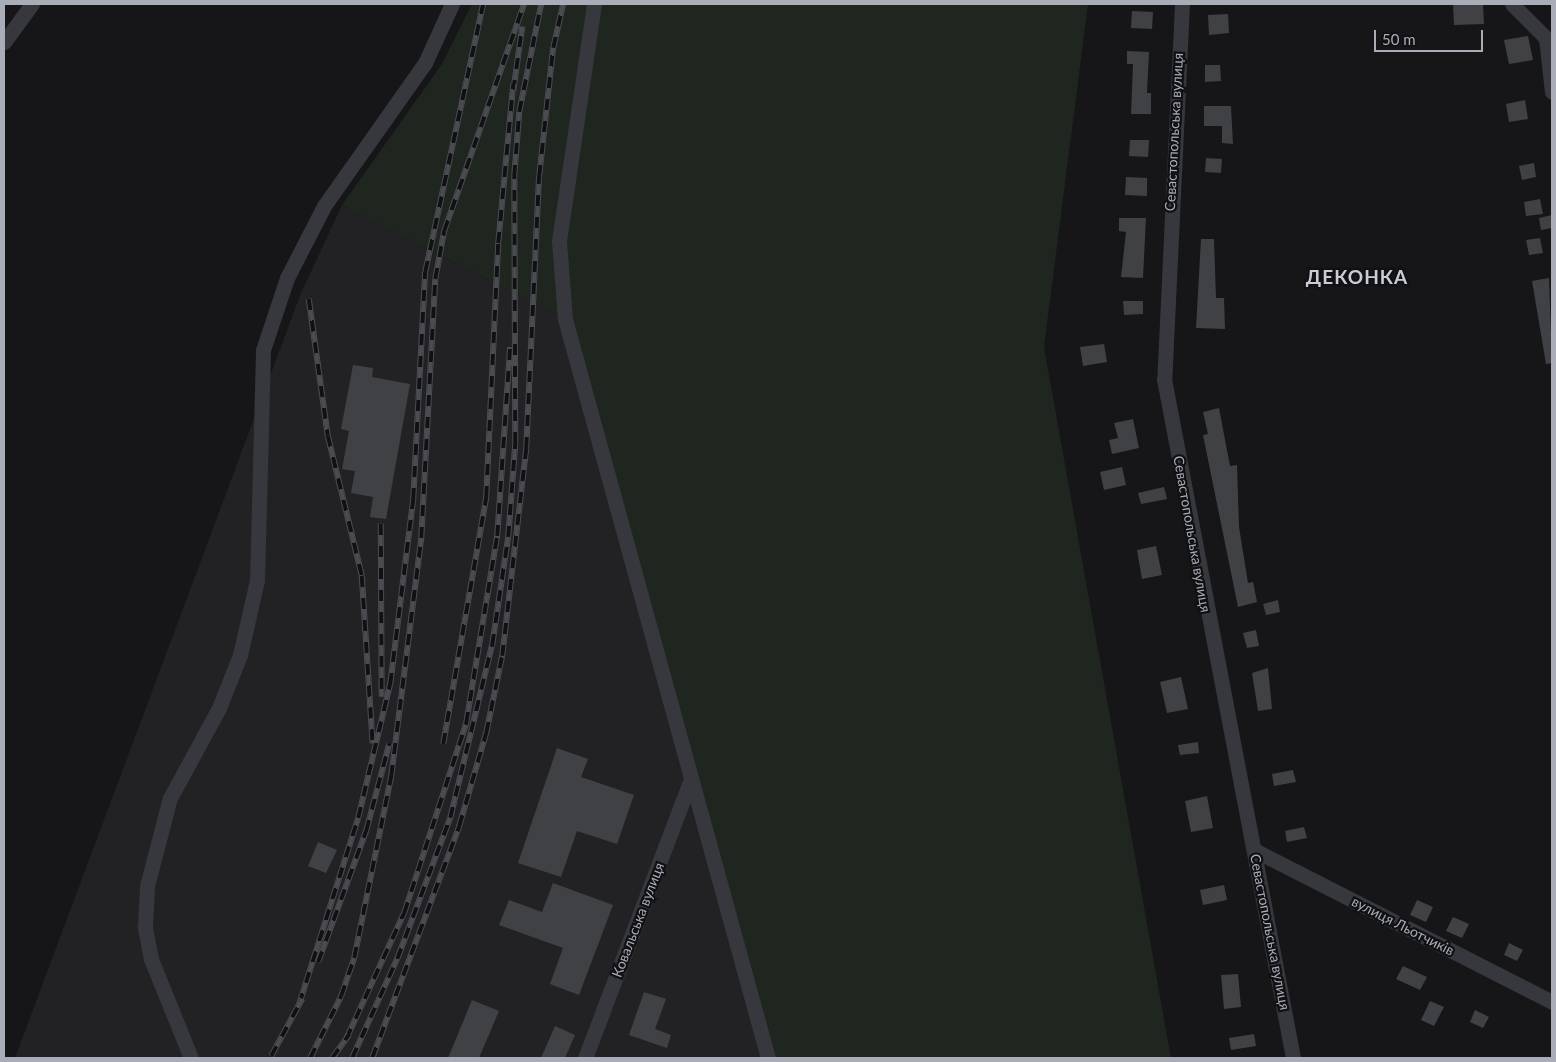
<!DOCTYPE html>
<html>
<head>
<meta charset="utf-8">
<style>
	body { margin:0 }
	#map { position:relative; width:1556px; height:1062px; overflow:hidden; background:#161618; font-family:Lato,sans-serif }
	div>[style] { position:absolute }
	.built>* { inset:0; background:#222225 }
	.green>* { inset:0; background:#1e261f }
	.building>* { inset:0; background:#404145 }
	.minor>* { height:15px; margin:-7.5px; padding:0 7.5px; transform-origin:7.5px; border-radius:7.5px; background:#37383d }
	.rail>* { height:5.5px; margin-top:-2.75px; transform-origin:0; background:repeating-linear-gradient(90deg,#111113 0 11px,#4a4c52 0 22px); box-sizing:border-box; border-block:1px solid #4a4c52 }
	span { translate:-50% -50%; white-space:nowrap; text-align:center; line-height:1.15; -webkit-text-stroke:4.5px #111113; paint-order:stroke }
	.street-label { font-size:14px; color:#a8adb8 }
	.district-label { font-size:19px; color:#c9ccd4; font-weight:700; letter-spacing:1px }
	.frame { position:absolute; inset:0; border:5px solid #a8adb8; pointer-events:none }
	.scale { position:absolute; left:1374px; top:30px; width:109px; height:22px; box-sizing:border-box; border:2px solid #a8adb8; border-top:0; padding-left:6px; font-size:15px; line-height:18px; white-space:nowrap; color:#a8adb8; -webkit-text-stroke:4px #111113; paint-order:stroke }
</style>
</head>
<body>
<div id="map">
	<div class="built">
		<i style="clip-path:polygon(342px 205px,565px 319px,766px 1058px,15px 1058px,301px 293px)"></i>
	</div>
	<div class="green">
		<i style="clip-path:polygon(472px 4px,1088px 4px,1044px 347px,1171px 1058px,768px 1058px,565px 319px,342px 205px,442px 64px)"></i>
	</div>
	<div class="building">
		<i style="clip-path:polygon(1453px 4px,1483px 4px,1484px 24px,1454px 25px)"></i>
		<i style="clip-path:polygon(1132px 11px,1153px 12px,1152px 29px,1131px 28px)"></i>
		<i style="clip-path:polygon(1228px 14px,1229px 33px,1209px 35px,1208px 15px)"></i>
		<i style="clip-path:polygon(1528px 36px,1533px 60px,1509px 64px,1504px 40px)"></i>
		<i style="clip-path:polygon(1127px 51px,1149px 52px,1147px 93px,1151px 93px,1151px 114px,1131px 114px,1133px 64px,1127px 64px)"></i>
		<i style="clip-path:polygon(1205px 65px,1220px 65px,1221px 81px,1205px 82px)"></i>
		<i style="clip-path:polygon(1525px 100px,1528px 119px,1509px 122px,1506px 104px)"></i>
		<i style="clip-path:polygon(1204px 106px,1231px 106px,1233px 144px,1222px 143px,1222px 126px,1204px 126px)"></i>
		<i style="clip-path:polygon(1130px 140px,1149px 140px,1148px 157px,1129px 156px)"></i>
		<i style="clip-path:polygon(1206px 158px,1222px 159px,1221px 173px,1205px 172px)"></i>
		<i style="clip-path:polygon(1534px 163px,1536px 177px,1522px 180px,1519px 166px)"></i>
		<i style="clip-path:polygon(1126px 177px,1147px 178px,1147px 196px,1125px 195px)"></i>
		<i style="clip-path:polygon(1540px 199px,1543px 214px,1526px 216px,1524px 202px)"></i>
		<i style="clip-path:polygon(1552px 215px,1552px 228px,1541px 230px,1539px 218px)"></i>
		<i style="clip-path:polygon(1119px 218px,1146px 218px,1143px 278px,1121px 277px,1126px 232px,1119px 231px)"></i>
		<i style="clip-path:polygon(1540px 238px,1543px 253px,1529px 255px,1526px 240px)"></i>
		<i style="clip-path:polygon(1201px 239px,1214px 239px,1216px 298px,1224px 298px,1225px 329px,1196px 328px)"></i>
		<i style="clip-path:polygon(1549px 278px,1552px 363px,1546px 364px,1532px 281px)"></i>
		<i style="clip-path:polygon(1123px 301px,1143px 301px,1143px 314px,1124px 315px)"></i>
		<i style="clip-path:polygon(1104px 344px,1107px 362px,1083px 366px,1080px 347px)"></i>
		<i style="clip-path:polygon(353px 365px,373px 368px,372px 377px,410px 384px,386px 519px,370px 517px,373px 497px,351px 493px,355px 471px,342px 469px,349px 431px,341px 429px)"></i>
		<i style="clip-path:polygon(1219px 408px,1230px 466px,1237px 465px,1239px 527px,1248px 583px,1253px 582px,1257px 602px,1238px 607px,1203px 435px,1208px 434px,1203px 412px)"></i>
		<i style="clip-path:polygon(1133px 419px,1139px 448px,1112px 454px,1109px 440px,1118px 438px,1114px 423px)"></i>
		<i style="clip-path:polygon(1122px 467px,1126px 485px,1104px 490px,1100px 472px)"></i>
		<i style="clip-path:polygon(1164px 487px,1167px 499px,1141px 504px,1138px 493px)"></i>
		<i style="clip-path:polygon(1156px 546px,1162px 575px,1142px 579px,1137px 550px)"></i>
		<i style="clip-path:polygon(1278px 600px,1280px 612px,1266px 615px,1263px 604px)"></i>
		<i style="clip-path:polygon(1256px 630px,1259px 646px,1247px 648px,1243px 633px)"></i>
		<i style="clip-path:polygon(1268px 668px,1272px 709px,1258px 711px,1252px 673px)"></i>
		<i style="clip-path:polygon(1181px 677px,1188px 709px,1167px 713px,1160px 682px)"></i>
		<i style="clip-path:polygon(1198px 742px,1199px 753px,1180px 755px,1178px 745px)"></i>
		<i style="clip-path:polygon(557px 748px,588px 759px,581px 777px,634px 795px,617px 844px,577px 831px,561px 877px,518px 863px)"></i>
		<i style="clip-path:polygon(1293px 770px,1296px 782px,1274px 786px,1272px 774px)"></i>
		<i style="clip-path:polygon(1207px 796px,1213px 828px,1191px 832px,1185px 801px)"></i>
		<i style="clip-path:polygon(1304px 827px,1307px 838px,1287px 842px,1285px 831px)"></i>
		<i style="clip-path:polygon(318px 842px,337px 850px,326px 873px,308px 866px)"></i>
		<i style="clip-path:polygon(553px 883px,613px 905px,579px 995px,550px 984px,563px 948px,499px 925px,509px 900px,542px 912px)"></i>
		<i style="clip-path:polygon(1224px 885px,1227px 900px,1203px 905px,1200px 890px)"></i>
		<i style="clip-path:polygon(1417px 900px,1433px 907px,1426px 922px,1410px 915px)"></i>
		<i style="clip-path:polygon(1453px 917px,1469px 924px,1462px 938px,1446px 931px)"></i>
		<i style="clip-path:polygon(1509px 943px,1523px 950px,1517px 961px,1504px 955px)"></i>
		<i style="clip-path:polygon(1403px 966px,1427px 977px,1420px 990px,1396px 979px)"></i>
		<i style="clip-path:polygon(1238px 974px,1241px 1007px,1224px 1009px,1221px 975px)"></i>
		<i style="clip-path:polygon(644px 992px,666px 999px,655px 1029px,671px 1035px,667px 1048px,629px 1035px)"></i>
		<i style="clip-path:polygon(472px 1000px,499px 1011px,479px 1058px,448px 1058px)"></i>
		<i style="clip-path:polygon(1430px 1001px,1444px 1007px,1434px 1026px,1421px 1020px)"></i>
		<i style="clip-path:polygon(1475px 1010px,1489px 1017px,1483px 1028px,1470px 1022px)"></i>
		<i style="clip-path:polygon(555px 1026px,575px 1035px,565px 1058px,541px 1058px)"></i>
		<i style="clip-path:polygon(1254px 1034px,1256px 1046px,1231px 1050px,1229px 1038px)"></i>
	</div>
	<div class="minor">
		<i style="left:594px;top:4px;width:240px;rotate:98.4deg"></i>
		<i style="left:559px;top:241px;width:78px;rotate:85.6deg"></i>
		<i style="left:565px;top:319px;width:766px;rotate:74.64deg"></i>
		<i style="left:1182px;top:4px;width:375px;rotate:92.7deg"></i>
		<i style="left:1164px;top:379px;width:691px;rotate:79.24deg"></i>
		<i style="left:1512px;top:4px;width:48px;rotate:45deg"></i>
		<i style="left:1546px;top:38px;width:54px;rotate:83.7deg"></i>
		<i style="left:4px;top:42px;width:47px;rotate:-53.6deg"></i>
		<i style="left:1254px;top:850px;width:335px;rotate:27deg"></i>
		<i style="left:191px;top:1058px;width:107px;rotate:-112deg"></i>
		<i style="left:151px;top:959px;width:33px;rotate:-101deg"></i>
		<i style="left:145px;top:927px;width:41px;rotate:-87.2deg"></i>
		<i style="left:147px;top:886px;width:91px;rotate:-75.4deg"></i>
		<i style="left:170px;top:798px;width:102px;rotate:-61.4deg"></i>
		<i style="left:219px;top:708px;width:57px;rotate:-68.4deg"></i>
		<i style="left:240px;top:655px;width:77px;rotate:-77.2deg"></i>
		<i style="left:257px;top:580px;width:230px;rotate:-88.5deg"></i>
		<i style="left:263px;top:350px;width:76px;rotate:-71.6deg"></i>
		<i style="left:287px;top:278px;width:81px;rotate:-62.8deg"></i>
		<i style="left:324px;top:206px;width:175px;rotate:-54.8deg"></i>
		<i style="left:425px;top:63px;width:65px;rotate:-65.4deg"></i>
		<i style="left:585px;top:1058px;width:295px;rotate:-69.2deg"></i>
	</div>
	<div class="rail">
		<i style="left:513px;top:91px;width:65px;rotate:-82deg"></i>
		<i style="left:309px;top:299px;width:138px;rotate:82.1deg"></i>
		<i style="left:328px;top:436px;width:144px;rotate:76.3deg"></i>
		<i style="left:362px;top:576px;width:168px;rotate:86.3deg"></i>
		<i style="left:381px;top:524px;width:173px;rotate:89.7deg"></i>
		<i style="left:443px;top:744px;width:251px;rotate:-80.1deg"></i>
		<i style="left:486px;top:497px;width:254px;rotate:-87.3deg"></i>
		<i style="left:498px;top:243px;width:160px;rotate:-84.6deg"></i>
		<i style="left:318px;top:962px;width:140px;rotate:-69.9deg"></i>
		<i style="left:366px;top:831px;width:90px;rotate:-75.2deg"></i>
		<i style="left:299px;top:1004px;width:195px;rotate:-72.4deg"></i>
		<i style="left:358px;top:818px;width:138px;rotate:-76.6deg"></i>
		<i style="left:390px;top:684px;width:186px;rotate:-82.9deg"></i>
		<i style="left:413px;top:499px;width:227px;rotate:-87deg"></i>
		<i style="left:425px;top:272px;width:274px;rotate:-77.8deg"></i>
		<i style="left:346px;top:1039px;width:139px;rotate:-65.3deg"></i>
		<i style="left:404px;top:913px;width:200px;rotate:-71.9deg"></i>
		<i style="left:466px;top:723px;width:190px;rotate:-80.6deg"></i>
		<i style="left:497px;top:536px;width:189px;rotate:-86.1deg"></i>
		<i style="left:271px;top:1056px;width:65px;rotate:-61.5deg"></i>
		<i style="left:310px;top:1058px;width:69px;rotate:-63.4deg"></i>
		<i style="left:341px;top:996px;width:40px;rotate:-71.1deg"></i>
		<i style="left:354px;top:958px;width:186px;rotate:-78.5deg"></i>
		<i style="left:391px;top:776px;width:240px;rotate:-82.8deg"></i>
		<i style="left:421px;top:538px;width:259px;rotate:-86.9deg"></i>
		<i style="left:435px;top:279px;width:49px;rotate:-79.4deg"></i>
		<i style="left:444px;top:231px;width:241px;rotate:-70.6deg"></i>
		<i style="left:332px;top:1058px;width:29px;rotate:-54deg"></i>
		<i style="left:352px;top:1058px;width:109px;rotate:-65.6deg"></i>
		<i style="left:397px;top:959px;width:151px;rotate:-69.4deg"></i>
		<i style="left:450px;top:818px;width:178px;rotate:-76.4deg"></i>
		<i style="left:492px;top:645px;width:109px;rotate:-81.6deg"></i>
		<i style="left:508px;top:537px;width:94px;rotate:-85.7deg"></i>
		<i style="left:515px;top:443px;width:267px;rotate:-90.2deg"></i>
		<i style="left:514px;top:176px;width:64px;rotate:-85.5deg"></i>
		<i style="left:519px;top:112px;width:110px;rotate:-78.5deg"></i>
		<i style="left:372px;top:1058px;width:248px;rotate:-69.4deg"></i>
		<i style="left:459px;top:826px;width:97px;rotate:-73.8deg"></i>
		<i style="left:486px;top:733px;width:79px;rotate:-78.3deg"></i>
		<i style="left:502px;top:656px;width:209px;rotate:-83.4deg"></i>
		<i style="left:526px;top:448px;width:272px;rotate:-87.3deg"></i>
		<i style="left:539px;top:176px;width:129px;rotate:-83.8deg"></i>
		<i style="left:553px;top:48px;width:45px;rotate:-77.2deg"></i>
	</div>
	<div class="street-label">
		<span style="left:1174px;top:132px;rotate:-87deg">Севастопольська вулиця</span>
		<span style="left:1192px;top:534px;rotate:80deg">Севастопольська вулиця</span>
		<span style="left:638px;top:920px;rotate:-69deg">Ковальська вулиця</span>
		<span style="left:1403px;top:926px;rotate:27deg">вулиця Льотчиків</span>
		<span style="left:1270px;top:932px;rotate:79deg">Севастопольська вулиця</span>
	</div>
	<div class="district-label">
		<span style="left:1357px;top:277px">ДЕКОНКА</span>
	</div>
	<div class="frame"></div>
	<div class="scale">50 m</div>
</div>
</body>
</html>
